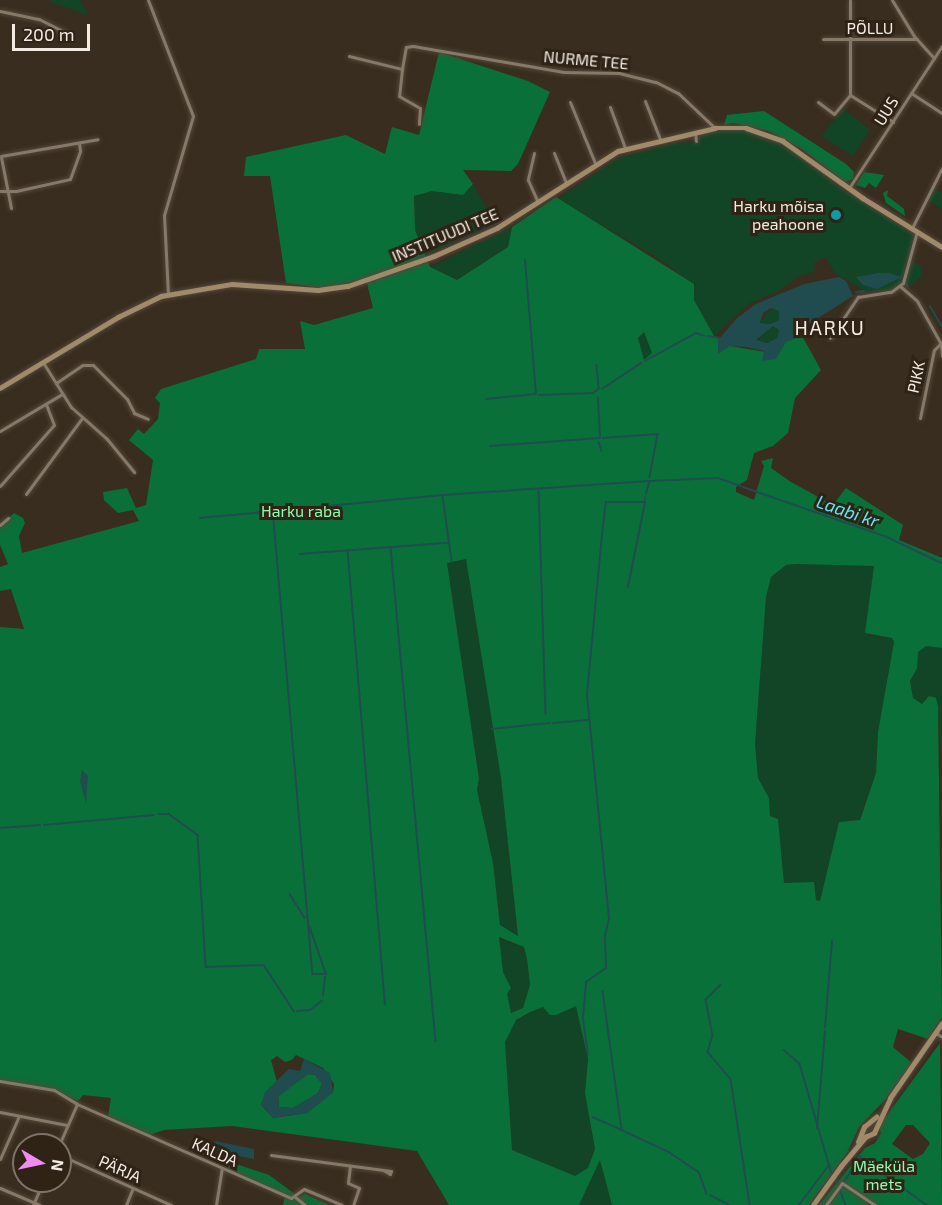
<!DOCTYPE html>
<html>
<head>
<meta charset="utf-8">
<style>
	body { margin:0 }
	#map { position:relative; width:942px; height:1205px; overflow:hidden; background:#382d1e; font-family:"Exo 2",sans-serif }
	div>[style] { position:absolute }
	.green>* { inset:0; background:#114525 }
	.forest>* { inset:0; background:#0a7039 }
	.water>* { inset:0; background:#204c4f }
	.stream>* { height:1.5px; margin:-0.75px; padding:0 0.75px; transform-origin:0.75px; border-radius:0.75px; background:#204c4f }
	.roads { filter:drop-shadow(0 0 2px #53483c) drop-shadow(0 0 2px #53483c) }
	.street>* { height:3px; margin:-1.5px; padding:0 1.5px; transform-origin:1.5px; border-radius:1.5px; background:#867968 }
	.secondary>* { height:4.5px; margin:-2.25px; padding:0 2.25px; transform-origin:2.25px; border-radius:2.25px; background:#a18a6a }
	.dots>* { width:16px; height:16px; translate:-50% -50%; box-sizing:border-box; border:3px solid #2e2315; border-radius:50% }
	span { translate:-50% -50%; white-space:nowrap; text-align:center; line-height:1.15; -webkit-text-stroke:6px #2e2315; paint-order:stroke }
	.street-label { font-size:16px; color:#f3ebe2 }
	.poi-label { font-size:16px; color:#f3ebe2 }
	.right { translate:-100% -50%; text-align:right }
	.park-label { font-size:16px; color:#8bfdae }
	.water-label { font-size:18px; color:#5be9f3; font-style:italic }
	.quarter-label { font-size:20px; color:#f3ebe2; letter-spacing:1.5px }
	.north { position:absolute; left:12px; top:1133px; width:60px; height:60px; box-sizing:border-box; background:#2e2315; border:2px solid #7d7367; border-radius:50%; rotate:99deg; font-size:16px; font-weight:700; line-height:24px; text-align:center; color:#f3ebe2 }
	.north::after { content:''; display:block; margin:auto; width:21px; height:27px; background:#f28af3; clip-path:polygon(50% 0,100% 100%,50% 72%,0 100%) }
	.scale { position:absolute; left:12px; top:24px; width:78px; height:27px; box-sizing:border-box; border:3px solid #f3ebe2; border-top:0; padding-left:8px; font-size:18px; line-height:21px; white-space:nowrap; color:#f3ebe2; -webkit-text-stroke:4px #2e2315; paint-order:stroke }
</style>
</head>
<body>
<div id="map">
	<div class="green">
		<i style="clip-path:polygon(51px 0,80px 0,88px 15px,50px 2px)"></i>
		<i style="clip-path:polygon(843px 109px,870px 130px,853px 156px,821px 136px)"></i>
		<i style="clip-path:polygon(715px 130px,746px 130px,787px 145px,847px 192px,914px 232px,910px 260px,921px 266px,922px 276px,910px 286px,906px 283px,889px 291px,867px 292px,835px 273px,826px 258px,823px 258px,815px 262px,814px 272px,799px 276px,779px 291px,750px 303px,714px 336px,694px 300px,691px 283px,661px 260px,558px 199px,618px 158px,674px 143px,697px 142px,703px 133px)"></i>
		<i style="clip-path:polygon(473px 184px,496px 223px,425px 255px,415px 230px,414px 196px,432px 191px,463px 195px)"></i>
		<i style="clip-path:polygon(934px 189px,942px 193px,942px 209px,928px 200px)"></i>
		<i style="clip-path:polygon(512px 227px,508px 247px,456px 280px,430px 267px)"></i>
		<i style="clip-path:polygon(771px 308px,779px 311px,779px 320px,770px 324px,760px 323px)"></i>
		<i style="clip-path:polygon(773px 326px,779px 330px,777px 338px,767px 343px,756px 341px)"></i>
		<i style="clip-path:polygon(644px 332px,652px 353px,644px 360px,640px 357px,638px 338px)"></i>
		<i style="clip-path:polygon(466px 559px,501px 778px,518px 937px,500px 925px,493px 863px,477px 790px,479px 779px,447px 563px)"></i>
		<i style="clip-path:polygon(796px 564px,874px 566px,868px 635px,892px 638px,894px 642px,878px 732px,876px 773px,859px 820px,839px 822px,820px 901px,816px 901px,814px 882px,784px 884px,778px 819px,770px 816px,769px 798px,758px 778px,755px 744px,766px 597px,771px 577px,786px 565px)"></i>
		<i style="clip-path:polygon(926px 646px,942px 648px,942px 761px,936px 698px,929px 696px,922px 705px,912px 698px,910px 681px,917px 668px,917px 652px)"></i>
		<i style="clip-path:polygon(497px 938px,524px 947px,527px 959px,530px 985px,523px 1008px,510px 1013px,507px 994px,511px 988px,503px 972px)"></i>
		<i style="clip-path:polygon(576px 1005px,588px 1059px,585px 1093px,595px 1149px,588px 1168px,575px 1176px,512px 1150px,505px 1042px,512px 1024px,530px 1012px,543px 1007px,546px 1011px)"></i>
		<i style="clip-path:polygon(600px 1159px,612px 1205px,579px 1205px)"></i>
	</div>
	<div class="forest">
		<i style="clip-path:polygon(evenodd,439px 52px,528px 81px,550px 92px,518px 164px,511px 171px,463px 170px,473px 184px,463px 195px,432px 191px,414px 196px,415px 230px,430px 267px,457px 280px,508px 247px,512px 227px,556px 197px,694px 284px,694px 300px,714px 336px,730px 346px,765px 352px,801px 334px,821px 370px,795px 398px,788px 433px,773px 446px,754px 453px,747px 480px,736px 487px,736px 492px,754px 500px,764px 466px,761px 461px,773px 458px,771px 468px,791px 482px,833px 505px,846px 488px,903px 525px,899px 540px,942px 558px,942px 648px,926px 646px,918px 652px,917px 668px,910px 681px,913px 698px,922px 704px,929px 696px,936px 698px,938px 707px,942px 1017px,928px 1039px,898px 1029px,893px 1047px,912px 1063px,884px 1101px,859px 1127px,847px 1153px,809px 1205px,612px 1205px,600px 1160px,579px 1205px,449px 1205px,417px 1151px,232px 1126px,164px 1130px,149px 1135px,108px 1116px,111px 1098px,83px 1095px,78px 1101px,54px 1090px,0 1081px,0 627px,24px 629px,11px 589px,0 591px,0 567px,8px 564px,0 545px,0 526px,14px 513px,23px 518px,25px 523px,19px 536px,22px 553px,139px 521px,133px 510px,118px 513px,104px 500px,103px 492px,127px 488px,136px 508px,146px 505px,153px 460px,129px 440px,138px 429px,144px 434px,158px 419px,160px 403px,155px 398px,161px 389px,256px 359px,259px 349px,305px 349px,300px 321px,314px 325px,373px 308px,366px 279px,324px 288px,286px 283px,270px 176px,244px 176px,246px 157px,346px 135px,385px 154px,392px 127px,419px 135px,439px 52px,644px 332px,652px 353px,644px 360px,638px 338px,644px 332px,439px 52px,466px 559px,501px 778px,518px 936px,500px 925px,493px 863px,477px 790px,479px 779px,447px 563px,466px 559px,439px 52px,796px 564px,874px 566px,865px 633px,892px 638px,894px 642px,878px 732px,876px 773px,860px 820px,839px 822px,820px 901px,816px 900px,814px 882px,784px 883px,778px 819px,770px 816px,769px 798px,758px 778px,755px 744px,766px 597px,771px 577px,786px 565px,796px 564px,439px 52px,499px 937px,524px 947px,527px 959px,530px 985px,523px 1008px,511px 1013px,507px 994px,511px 988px,503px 972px,499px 937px,439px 52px,576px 1006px,588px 1059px,585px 1093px,595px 1149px,588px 1168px,575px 1176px,512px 1150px,505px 1042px,516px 1020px,530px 1012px,543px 1007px,550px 1015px,556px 1015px,576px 1006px,439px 52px,296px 1055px,323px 1068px,334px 1084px,333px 1092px,307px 1113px,273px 1118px,261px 1105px,266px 1092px,277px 1082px,271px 1060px,277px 1056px,285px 1062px,292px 1060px,296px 1055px)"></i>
		<i style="clip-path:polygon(764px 111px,846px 164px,854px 172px,853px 179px,845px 182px,802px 149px,769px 131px,733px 123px,724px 125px,727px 115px)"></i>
		<i style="clip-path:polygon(864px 172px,884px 175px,876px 188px,869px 183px,865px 188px,856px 185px)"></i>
		<i style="clip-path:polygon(888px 190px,887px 196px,904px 209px,905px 216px,886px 203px,883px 193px)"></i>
		<i style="clip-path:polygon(evenodd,940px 1043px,942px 1205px,875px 1205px,870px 1201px,867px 1205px,819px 1205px,865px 1148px,875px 1143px,881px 1133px,879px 1126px,940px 1043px,906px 1125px,913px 1125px,930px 1143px,923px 1154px,913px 1159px,892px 1144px,906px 1125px)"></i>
		<i style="clip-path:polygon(308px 1074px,315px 1075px,322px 1084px,318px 1093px,293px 1108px,279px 1107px,278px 1096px)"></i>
		<i style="clip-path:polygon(239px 1165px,269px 1175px,299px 1197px,305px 1194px,329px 1205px,283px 1205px,285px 1195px,227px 1168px)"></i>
	</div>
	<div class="water">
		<i style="clip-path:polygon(878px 273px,889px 273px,902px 277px,877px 289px,863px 285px,856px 277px)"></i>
		<i style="clip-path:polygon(evenodd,839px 277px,846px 281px,853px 296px,802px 328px,800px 337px,786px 342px,776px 359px,762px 361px,764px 351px,746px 347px,730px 346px,718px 354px,718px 340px,737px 318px,756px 304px,804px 284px,839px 277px,771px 308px,779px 311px,779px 320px,770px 324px,760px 323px,763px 313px,771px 308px,839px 277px,773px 326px,779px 330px,777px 338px,767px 343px,756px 340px,773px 326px)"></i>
		<i style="clip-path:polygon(82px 770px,88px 776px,86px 804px,80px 781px)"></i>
		<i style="clip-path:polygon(evenodd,304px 1059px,330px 1073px,333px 1092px,307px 1113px,273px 1118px,261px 1105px,265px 1092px,289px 1069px,300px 1071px,304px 1059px,308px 1074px,315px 1075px,322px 1084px,318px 1093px,293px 1108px,279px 1107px,278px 1097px,308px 1074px)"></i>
		<i style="clip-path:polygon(215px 1141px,254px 1149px,254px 1159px,223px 1153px,213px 1145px)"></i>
	</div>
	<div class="stream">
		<i style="left:905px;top:281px;width:6px;rotate:59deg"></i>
		<i style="left:856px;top:292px;width:8px;rotate:-7deg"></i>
		<i style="left:930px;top:306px;width:23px;rotate:59deg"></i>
		<i style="left:708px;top:336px;width:11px;rotate:10deg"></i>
		<i style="left:645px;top:361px;width:58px;rotate:-28.8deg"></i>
		<i style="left:696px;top:333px;width:9px;rotate:18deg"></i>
		<i style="left:597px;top:365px;width:23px;rotate:85deg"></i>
		<i style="left:602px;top:389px;width:47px;rotate:-33.7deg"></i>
		<i style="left:539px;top:395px;width:54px;rotate:-2.1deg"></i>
		<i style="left:593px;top:393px;width:7px;rotate:-34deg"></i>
		<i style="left:486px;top:399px;width:50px;rotate:-5.7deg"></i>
		<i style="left:536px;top:394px;width:134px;rotate:-94.7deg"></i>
		<i style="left:603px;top:438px;width:55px;rotate:-4.2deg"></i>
		<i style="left:658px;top:434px;width:44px;rotate:100.5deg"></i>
		<i style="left:599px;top:442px;width:9px;rotate:72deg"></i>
		<i style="left:490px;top:446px;width:110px;rotate:-4.2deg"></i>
		<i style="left:600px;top:438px;width:40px;rotate:-92.9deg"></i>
		<i style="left:743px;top:487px;width:152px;rotate:19.1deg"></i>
		<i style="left:887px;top:537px;width:61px;rotate:25.3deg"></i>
		<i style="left:539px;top:490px;width:224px;rotate:88.2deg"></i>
		<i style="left:646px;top:494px;width:11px;rotate:-75deg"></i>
		<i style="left:443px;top:496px;width:66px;rotate:82.1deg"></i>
		<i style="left:273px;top:509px;width:467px;rotate:85.1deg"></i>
		<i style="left:313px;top:974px;width:13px"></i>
		<i style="left:200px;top:518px;width:244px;rotate:-5.4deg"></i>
		<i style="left:443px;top:495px;width:207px;rotate:-3.9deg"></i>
		<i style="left:650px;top:481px;width:68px;rotate:-2.5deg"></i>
		<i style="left:718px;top:478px;width:24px;rotate:19deg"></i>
		<i style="left:391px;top:547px;width:496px;rotate:84.8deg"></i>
		<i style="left:348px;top:550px;width:456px;rotate:85.3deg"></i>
		<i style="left:300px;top:554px;width:148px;rotate:-4.3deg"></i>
		<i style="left:628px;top:587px;width:86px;rotate:-78.6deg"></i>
		<i style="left:553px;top:723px;width:35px;rotate:-5deg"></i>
		<i style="left:492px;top:729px;width:58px;rotate:-5.9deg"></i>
		<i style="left:159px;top:814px;width:10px"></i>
		<i style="left:169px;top:814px;width:36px;rotate:36deg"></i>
		<i style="left:198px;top:835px;width:132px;rotate:86.5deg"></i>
		<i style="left:206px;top:967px;width:58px;rotate:-2deg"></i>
		<i style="left:264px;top:965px;width:55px;rotate:56.9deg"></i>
		<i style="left:44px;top:825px;width:110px;rotate:-5.2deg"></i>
		<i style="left:0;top:828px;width:40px;rotate:-4.3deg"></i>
		<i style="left:290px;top:894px;width:28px;rotate:58deg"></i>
		<i style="left:310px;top:927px;width:49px;rotate:70.8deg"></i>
		<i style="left:721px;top:985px;width:21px;rotate:135deg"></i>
		<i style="left:706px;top:1000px;width:36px;rotate:79deg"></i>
		<i style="left:713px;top:1035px;width:18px;rotate:106deg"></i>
		<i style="left:708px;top:1052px;width:35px;rotate:50deg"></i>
		<i style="left:731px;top:1079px;width:127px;rotate:81.4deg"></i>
		<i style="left:603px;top:991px;width:140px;rotate:82.2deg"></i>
		<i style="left:323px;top:996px;width:19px;rotate:-84deg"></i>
		<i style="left:297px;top:1011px;width:13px;rotate:-4deg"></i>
		<i style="left:310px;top:1010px;width:15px;rotate:-37deg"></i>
		<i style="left:825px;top:1028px;width:87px;rotate:-85.4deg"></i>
		<i style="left:784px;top:1050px;width:21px;rotate:41deg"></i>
		<i style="left:800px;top:1064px;width:115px;rotate:73.8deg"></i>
		<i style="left:588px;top:1055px;width:37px;rotate:-98deg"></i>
		<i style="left:583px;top:1018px;width:36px;rotate:-85deg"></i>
		<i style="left:586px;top:982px;width:24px;rotate:-35deg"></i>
		<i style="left:606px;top:968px;width:32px;rotate:-92deg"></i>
		<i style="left:605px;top:936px;width:17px;rotate:-77deg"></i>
		<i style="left:609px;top:919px;width:226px;rotate:-95.6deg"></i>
		<i style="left:587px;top:694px;width:161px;rotate:-84.6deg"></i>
		<i style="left:602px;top:534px;width:32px;rotate:-83deg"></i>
		<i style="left:606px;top:502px;width:39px"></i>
		<i style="left:645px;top:502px;width:4px;rotate:-90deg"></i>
		<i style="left:593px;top:1117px;width:20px;rotate:24deg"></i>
		<i style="left:613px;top:1126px;width:60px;rotate:24.8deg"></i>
		<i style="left:817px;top:1129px;width:98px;rotate:-85.3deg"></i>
		<i style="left:669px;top:1152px;width:36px;rotate:34deg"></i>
		<i style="left:699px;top:1172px;width:23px;rotate:70deg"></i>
		<i style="left:836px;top:1178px;width:6px;rotate:72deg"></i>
		<i style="left:844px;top:1182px;width:30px;rotate:-57deg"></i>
		<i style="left:860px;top:1157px;width:82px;rotate:35.6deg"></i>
		<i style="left:843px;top:1185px;width:4px;rotate:153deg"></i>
		<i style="left:839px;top:1187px;width:19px;rotate:69deg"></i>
		<i style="left:710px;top:1195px;width:22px;rotate:27deg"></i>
		<i style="left:799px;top:1205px;width:50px;rotate:-53.1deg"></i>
	</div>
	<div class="roads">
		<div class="street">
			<i style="left:148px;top:0;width:124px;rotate:68.8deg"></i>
			<i style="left:193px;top:116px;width:103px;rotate:106.3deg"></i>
			<i style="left:164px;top:215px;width:79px;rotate:87.1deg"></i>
			<i style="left:850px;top:0;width:95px;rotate:90deg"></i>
			<i style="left:850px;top:95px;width:51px;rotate:32.1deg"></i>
			<i style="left:892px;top:0;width:42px;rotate:58.6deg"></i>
			<i style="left:914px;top:36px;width:30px;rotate:48deg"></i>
			<i style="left:0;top:11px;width:40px;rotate:12deg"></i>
			<i style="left:39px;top:19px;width:31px;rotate:27deg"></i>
			<i style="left:823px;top:39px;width:94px"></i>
			<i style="left:349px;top:56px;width:55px;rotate:13.8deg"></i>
			<i style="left:402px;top:69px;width:22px;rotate:-80deg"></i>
			<i style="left:406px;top:47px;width:7px;rotate:-8deg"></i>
			<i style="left:413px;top:46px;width:153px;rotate:9.8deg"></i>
			<i style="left:564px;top:72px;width:55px;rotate:1deg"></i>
			<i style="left:619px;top:73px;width:38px;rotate:14deg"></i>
			<i style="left:656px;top:82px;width:25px;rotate:27deg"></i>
			<i style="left:678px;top:93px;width:51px;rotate:43.4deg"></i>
			<i style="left:402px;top:69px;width:27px;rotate:96deg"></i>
			<i style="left:399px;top:96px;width:24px;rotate:30deg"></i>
			<i style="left:420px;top:108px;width:16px;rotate:94deg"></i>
			<i style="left:911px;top:93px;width:37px;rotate:33deg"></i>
			<i style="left:645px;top:101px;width:41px;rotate:68.5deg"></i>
			<i style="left:570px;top:102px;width:66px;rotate:67.7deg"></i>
			<i style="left:818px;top:102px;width:20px;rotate:37deg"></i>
			<i style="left:834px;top:114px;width:25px;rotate:-50deg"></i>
			<i style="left:610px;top:107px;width:44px;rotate:69.9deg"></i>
			<i style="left:695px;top:132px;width:9px;rotate:84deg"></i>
			<i style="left:534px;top:153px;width:28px;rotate:103deg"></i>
			<i style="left:528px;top:180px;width:24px;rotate:66deg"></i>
			<i style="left:554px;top:153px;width:32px;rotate:68deg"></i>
			<i style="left:1px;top:156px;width:98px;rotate:-9.9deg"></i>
			<i style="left:1px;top:157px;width:52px;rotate:78.9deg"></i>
			<i style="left:849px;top:188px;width:170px;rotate:-56.8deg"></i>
			<i style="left:0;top:191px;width:16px"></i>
			<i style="left:16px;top:191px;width:55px;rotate:-12.5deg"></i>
			<i style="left:70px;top:179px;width:30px;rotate:-70deg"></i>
			<i style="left:80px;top:151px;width:8px;rotate:-97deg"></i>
			<i style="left:912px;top:228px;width:67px;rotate:-63.4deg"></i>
			<i style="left:900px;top:286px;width:23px;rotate:41deg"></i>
			<i style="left:917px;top:301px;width:49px;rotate:60.8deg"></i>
			<i style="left:941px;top:344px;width:12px;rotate:85deg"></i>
			<i style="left:830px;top:338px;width:50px;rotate:-55.7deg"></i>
			<i style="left:858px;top:297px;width:33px;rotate:-9deg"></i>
			<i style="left:891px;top:292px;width:15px;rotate:-37deg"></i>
			<i style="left:903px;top:283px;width:54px;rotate:-74.9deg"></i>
			<i style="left:44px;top:364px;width:51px;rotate:57.9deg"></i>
			<i style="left:71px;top:407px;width:48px;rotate:41.6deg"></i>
			<i style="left:107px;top:439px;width:43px;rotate:50.7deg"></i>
			<i style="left:56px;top:383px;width:32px;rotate:-34deg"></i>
			<i style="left:83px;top:365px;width:10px"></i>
			<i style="left:93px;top:365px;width:48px;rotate:45deg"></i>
			<i style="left:127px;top:399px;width:16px;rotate:63deg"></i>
			<i style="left:134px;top:413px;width:15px;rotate:23deg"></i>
			<i style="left:920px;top:418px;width:69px;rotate:-78.4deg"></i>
			<i style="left:934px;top:350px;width:8px;rotate:-45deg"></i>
			<i style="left:0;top:431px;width:72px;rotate:-30.8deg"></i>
			<i style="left:0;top:486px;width:81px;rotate:-48.5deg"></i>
			<i style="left:54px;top:425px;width:22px;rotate:-111deg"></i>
			<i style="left:26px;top:494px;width:94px;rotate:-53.6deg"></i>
			<i style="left:0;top:525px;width:11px;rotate:-41deg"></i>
			<i style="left:935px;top:1032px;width:9px;rotate:36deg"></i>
			<i style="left:0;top:1081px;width:55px;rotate:9.5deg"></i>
			<i style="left:54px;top:1090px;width:27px;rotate:31deg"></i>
			<i style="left:77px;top:1104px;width:234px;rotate:23.7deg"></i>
			<i style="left:291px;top:1198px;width:16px;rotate:-35deg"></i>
			<i style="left:304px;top:1189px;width:41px;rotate:22.8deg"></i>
			<i style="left:0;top:1112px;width:68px;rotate:11deg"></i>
			<i style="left:59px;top:1145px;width:45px;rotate:-66.3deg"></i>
			<i style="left:60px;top:1155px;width:122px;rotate:24.2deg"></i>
			<i style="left:271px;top:1155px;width:121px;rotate:7.6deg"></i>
			<i style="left:391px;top:1171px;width:3px;rotate:108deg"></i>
			<i style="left:390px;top:1174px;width:8px;rotate:-150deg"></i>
			<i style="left:0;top:1159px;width:47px;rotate:-66.2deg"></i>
			<i style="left:350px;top:1166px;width:17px;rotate:97deg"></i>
			<i style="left:348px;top:1183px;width:12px;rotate:24deg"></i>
			<i style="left:359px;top:1188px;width:18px;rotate:109deg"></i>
			<i style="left:0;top:1188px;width:43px;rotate:23deg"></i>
			<i style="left:295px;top:1197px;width:13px;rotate:39deg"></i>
			<i style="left:33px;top:1205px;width:26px;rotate:-67deg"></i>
			<i style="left:126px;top:1205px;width:18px;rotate:-68deg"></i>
			<i style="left:216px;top:1205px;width:36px;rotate:-81deg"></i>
			<i style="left:826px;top:1205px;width:27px;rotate:-54deg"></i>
			<i style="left:842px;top:1183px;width:40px;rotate:34deg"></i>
		</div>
		<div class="secondary">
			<i style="left:0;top:388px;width:138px;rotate:-31deg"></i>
			<i style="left:118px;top:317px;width:48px;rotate:-26deg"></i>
			<i style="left:161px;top:296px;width:72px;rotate:-9.6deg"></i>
			<i style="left:232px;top:284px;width:86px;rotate:4deg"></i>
			<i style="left:318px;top:290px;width:30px;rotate:-8deg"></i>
			<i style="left:348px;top:286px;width:91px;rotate:-19.2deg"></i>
			<i style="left:434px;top:256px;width:69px;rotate:-24deg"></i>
			<i style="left:497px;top:228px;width:143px;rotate:-32.5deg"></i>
			<i style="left:618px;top:151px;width:100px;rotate:-13.3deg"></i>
			<i style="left:715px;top:128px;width:31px"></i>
			<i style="left:746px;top:128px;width:39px;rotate:19deg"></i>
			<i style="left:783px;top:141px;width:98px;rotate:35.5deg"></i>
			<i style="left:863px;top:198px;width:93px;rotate:31.8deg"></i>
			<i style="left:858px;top:1142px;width:16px;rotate:-68deg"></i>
			<i style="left:864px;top:1127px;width:16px;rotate:-40deg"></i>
			<i style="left:841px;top:1166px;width:38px;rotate:-50deg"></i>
			<i style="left:865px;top:1137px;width:10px;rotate:-24deg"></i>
			<i style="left:874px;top:1133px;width:38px;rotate:-65deg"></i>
			<i style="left:890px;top:1098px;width:91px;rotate:-55.3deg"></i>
			<i style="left:813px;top:1205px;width:48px;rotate:-54.3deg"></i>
		</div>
	</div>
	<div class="dots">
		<i style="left:836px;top:215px;background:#0f9aa8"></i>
	</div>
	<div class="street-label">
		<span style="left:870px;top:28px">PÕLLU</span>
		<span style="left:586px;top:60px;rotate:5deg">NURME TEE</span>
		<span style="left:886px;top:111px;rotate:-58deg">UUS</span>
		<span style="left:445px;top:235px;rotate:-23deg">INSTITUUDI TEE</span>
		<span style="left:916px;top:377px;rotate:-78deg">PIKK</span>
		<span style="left:215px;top:1152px;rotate:24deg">KALDA</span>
		<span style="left:120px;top:1169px;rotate:24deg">PÄRJA</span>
	</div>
	<div class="poi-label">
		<span class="right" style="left:824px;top:215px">Harku mõisa<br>peahoone</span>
	</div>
	<div class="park-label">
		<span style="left:301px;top:511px">Harku raba</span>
		<span style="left:884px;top:1175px">Mäeküla<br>mets</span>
	</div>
	<div class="water-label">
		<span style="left:848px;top:511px;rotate:19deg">Laabi kr</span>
	</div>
	<div class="quarter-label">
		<span style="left:830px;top:327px">HARKU</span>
	</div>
	<div class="north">N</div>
	<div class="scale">200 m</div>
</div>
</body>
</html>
